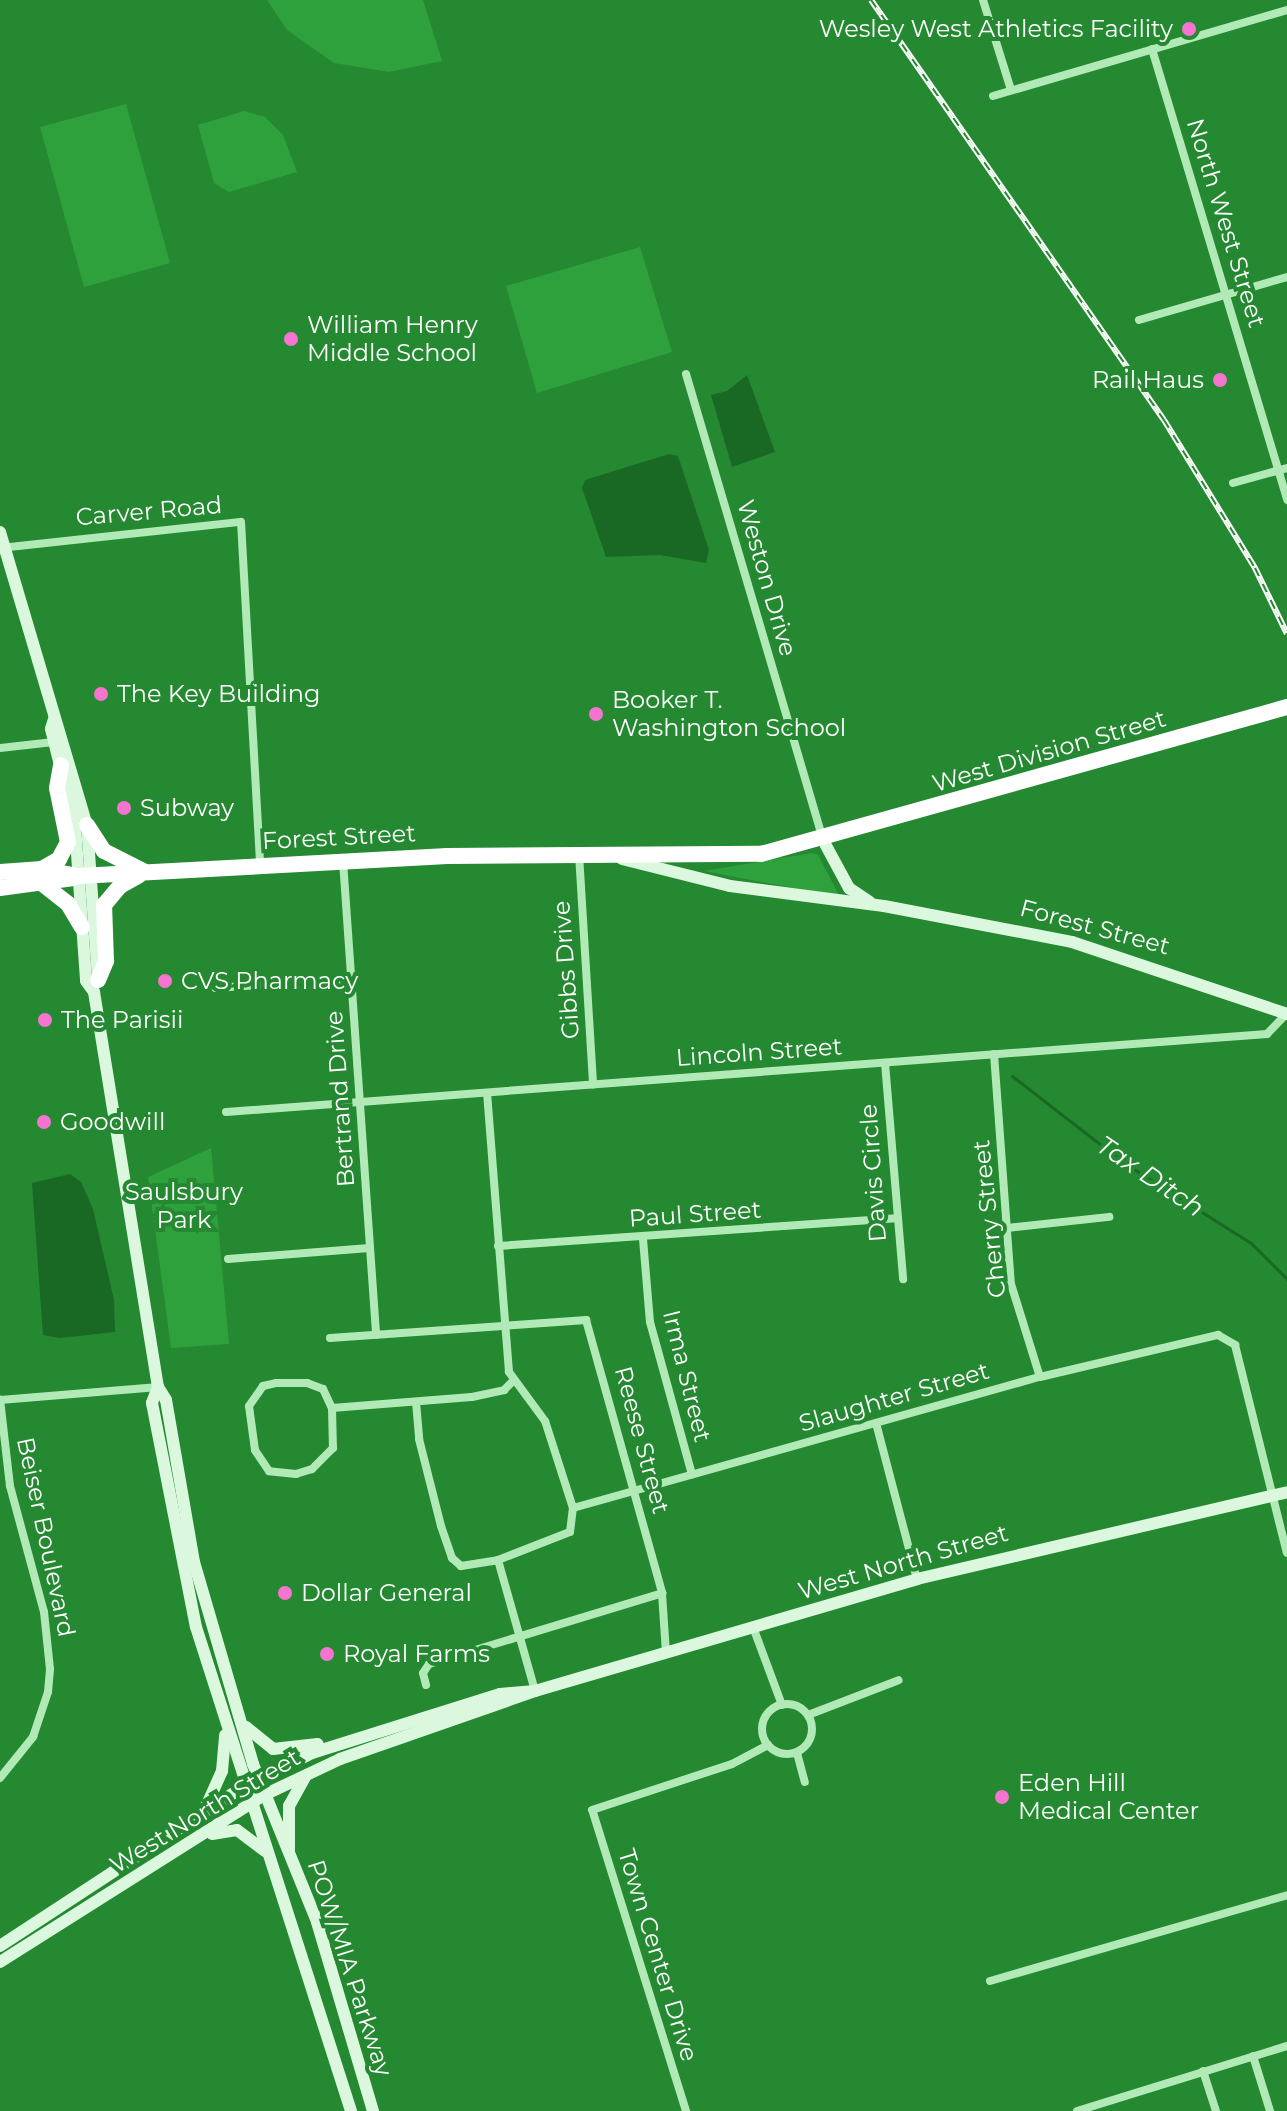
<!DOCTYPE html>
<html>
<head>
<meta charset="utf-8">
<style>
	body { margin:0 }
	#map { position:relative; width:1287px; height:2111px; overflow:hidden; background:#248931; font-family:Montserrat,sans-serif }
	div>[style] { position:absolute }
	.green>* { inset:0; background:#2fa13c }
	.water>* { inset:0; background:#196924 }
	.stream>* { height:3px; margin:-1.5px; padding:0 1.5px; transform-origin:1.5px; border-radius:1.5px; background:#196924 }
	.street>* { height:8px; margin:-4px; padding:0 4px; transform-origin:4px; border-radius:4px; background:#b1eab7 }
	.street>.ring { margin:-4px; padding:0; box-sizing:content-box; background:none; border:8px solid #b1eab7; border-radius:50% }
	.secondary>* { height:12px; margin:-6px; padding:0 6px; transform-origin:6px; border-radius:6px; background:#dbf8df }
	.highway>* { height:16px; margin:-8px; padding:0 8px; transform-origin:8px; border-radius:8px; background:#fff }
	.rail>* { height:6px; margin-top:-3px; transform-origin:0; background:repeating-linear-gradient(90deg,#248931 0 9px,#fff 0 18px); box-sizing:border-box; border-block:2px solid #fff }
	.dots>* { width:22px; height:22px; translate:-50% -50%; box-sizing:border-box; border:4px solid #248931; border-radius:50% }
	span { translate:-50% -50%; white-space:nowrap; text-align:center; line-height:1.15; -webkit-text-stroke:8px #248931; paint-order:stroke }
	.poi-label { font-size:24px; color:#fff }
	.right { translate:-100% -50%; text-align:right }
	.left { translate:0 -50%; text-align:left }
	.street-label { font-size:24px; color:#fff }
	.park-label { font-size:24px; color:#fff }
	.water-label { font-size:26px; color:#fff; font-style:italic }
</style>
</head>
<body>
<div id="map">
	<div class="green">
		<i style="clip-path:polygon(267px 0,423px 0,442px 61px,389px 72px,334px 63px,287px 30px)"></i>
		<i style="clip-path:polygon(126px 104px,170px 263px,84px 287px,40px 127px)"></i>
		<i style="clip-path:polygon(244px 111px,265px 117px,283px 135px,297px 172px,229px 192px,214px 183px,198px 125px)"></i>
		<i style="clip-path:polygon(640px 247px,672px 352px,537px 393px,506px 286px)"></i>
		<i style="clip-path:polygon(812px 853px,818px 855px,840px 897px,704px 871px)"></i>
		<i style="clip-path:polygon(211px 1148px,229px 1344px,171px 1348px,148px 1177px)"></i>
	</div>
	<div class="water">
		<i style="clip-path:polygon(747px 375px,775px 452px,732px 467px,711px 395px,727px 391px)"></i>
		<i style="clip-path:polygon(669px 454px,678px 456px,709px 550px,706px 563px,660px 555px,606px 557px,582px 488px,585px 480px)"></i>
		<i style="clip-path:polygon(70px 1174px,81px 1182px,93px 1209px,114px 1300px,115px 1332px,60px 1338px,43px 1335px,32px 1183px)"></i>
	</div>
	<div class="stream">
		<i style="left:1012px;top:1076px;width:142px;rotate:37.8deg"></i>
		<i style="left:1124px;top:1163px;width:150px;rotate:32.2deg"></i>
		<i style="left:1251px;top:1243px;width:51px;rotate:45deg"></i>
	</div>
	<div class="street">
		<i style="left:983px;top:0;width:94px;rotate:72.7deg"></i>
		<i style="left:1152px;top:49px;width:471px;rotate:73.3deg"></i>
		<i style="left:993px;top:96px;width:306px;rotate:-16.3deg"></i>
		<i style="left:1139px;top:320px;width:154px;rotate:-16.2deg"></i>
		<i style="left:686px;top:374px;width:485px;rotate:73.6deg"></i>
		<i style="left:1233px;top:483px;width:56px;rotate:-15.5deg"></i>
		<i style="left:0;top:548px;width:242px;rotate:-6.2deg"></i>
		<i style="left:241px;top:522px;width:344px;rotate:86.8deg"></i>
		<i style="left:0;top:748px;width:54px;rotate:-6.3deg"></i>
		<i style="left:579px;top:854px;width:231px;rotate:86.5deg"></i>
		<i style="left:343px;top:861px;width:475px;rotate:86deg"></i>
		<i style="left:215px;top:988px;width:136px;rotate:-3.8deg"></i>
		<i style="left:994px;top:1054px;width:231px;rotate:85.8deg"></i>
		<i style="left:1011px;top:1284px;width:97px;rotate:72.7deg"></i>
		<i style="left:885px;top:1063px;width:217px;rotate:85.2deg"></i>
		<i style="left:226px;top:1112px;width:1044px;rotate:-4.29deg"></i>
		<i style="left:1267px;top:1034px;width:28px;rotate:-46deg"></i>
		<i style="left:1007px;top:1228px;width:103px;rotate:-6.2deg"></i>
		<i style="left:643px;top:1239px;width:83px;rotate:85.2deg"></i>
		<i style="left:650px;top:1322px;width:158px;rotate:74.6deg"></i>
		<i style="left:498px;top:1246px;width:399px;rotate:-4deg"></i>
		<i style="left:228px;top:1259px;width:142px;rotate:-4.4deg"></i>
		<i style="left:330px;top:1338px;width:257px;rotate:-4deg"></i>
		<i style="left:586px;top:1320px;width:283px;rotate:74.4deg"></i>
		<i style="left:662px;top:1593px;width:60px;rotate:86.2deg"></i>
		<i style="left:276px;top:1383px;width:31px"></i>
		<i style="left:307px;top:1383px;width:17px;rotate:21deg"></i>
		<i style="left:323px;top:1389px;width:21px;rotate:65deg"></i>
		<i style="left:332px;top:1408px;width:40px;rotate:88.6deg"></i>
		<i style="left:333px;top:1448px;width:30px;rotate:135deg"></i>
		<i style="left:312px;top:1469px;width:17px;rotate:163deg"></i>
		<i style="left:296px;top:1474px;width:27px;rotate:-174deg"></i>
		<i style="left:269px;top:1471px;width:25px;rotate:-124deg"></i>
		<i style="left:255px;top:1450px;width:44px;rotate:-97.8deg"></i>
		<i style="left:249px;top:1406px;width:24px;rotate:-55deg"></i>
		<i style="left:263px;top:1386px;width:13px;rotate:-13deg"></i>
		<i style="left:416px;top:1402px;width:37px;rotate:85deg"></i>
		<i style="left:419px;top:1439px;width:90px;rotate:75.8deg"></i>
		<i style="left:441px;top:1526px;width:34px;rotate:71deg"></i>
		<i style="left:452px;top:1558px;width:12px;rotate:42deg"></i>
		<i style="left:461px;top:1566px;width:37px;rotate:-9deg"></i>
		<i style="left:498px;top:1560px;width:77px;rotate:-21.3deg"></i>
		<i style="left:570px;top:1532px;width:24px;rotate:-83deg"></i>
		<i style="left:573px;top:1508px;width:91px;rotate:-107.8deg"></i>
		<i style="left:545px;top:1421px;width:61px;rotate:-126.3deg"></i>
		<i style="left:509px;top:1372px;width:279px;rotate:-94.5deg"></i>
		<i style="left:332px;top:1408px;width:140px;rotate:-4.5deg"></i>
		<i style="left:472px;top:1397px;width:33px;rotate:-12deg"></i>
		<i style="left:504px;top:1390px;width:13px;rotate:-45deg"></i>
		<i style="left:876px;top:1423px;width:161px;rotate:75.3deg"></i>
		<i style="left:573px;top:1508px;width:485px;rotate:-15.7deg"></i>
		<i style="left:1040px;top:1377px;width:183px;rotate:-13.3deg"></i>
		<i style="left:1218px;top:1335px;width:20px;rotate:30deg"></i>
		<i style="left:1235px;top:1345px;width:214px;rotate:76deg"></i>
		<i style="left:498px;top:1560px;width:136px;rotate:74.2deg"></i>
		<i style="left:753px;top:1627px;width:83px;rotate:69.6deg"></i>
		<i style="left:426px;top:1685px;width:12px;rotate:-104deg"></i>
		<i style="left:423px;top:1673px;width:11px;rotate:-56deg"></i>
		<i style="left:429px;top:1664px;width:244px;rotate:-16.9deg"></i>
		<i class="ring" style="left:762px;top:1704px;width:42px;height:42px"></i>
		<i style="left:808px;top:1715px;width:97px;rotate:-21deg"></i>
		<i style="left:797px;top:1753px;width:30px;rotate:75deg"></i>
		<i style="left:0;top:1778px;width:53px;rotate:-51.2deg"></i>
		<i style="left:33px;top:1737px;width:47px;rotate:-71.6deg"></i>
		<i style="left:48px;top:1692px;width:23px;rotate:-85deg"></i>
		<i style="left:50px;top:1669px;width:57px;rotate:-96deg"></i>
		<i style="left:44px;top:1612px;width:131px;rotate:-105.1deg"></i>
		<i style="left:10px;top:1486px;width:87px;rotate:-96.6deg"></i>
		<i style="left:0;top:1400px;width:159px;rotate:-4.7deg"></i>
		<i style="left:990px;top:1981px;width:309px;rotate:-16.1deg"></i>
		<i style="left:1253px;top:2056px;width:58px;rotate:72.8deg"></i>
		<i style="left:1203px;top:2071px;width:42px;rotate:72deg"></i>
		<i style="left:686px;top:2111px;width:315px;rotate:-107.3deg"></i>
		<i style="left:592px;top:1810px;width:147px;rotate:-18.2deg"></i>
		<i style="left:732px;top:1764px;width:41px;rotate:-27.8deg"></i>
		<i style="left:1077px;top:2111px;width:220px;rotate:-17.2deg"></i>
	</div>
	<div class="secondary">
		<i style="left:0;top:532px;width:306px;rotate:73.5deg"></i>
		<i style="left:87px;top:825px;width:153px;rotate:85.9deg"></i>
		<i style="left:54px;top:719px;width:10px;rotate:107deg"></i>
		<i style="left:51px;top:729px;width:100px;rotate:76.1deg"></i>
		<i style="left:75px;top:826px;width:155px;rotate:85.9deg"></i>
		<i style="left:86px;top:981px;width:14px;rotate:54deg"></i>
		<i style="left:94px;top:992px;width:400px;rotate:80.8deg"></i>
		<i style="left:158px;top:1387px;width:15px;rotate:58deg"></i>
		<i style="left:166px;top:1400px;width:164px;rotate:80.2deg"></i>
		<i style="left:194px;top:1562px;width:210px;rotate:73.7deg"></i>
		<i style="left:253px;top:1764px;width:170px;rotate:67.9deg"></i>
		<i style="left:317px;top:1922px;width:197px;rotate:73.5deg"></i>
		<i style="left:823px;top:840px;width:55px;rotate:61.6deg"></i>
		<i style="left:849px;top:888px;width:25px;rotate:34deg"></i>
		<i style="left:622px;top:859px;width:111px;rotate:14deg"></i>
		<i style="left:730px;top:886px;width:155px;rotate:7.4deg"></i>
		<i style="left:884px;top:906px;width:191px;rotate:10.8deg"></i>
		<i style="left:1072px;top:942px;width:227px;rotate:18.5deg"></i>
		<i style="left:158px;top:1387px;width:17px;rotate:111deg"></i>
		<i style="left:152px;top:1403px;width:228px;rotate:78.9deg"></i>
		<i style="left:196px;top:1627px;width:508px;rotate:72.24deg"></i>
		<i style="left:246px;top:1727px;width:35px;rotate:39deg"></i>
		<i style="left:273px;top:1749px;width:45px;rotate:-6.3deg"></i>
		<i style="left:205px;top:1809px;width:42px;rotate:-65.9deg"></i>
		<i style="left:222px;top:1771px;width:36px;rotate:-85deg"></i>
		<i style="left:212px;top:1834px;width:25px;rotate:-9deg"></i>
		<i style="left:237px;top:1830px;width:35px;rotate:37deg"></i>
		<i style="left:289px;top:1850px;width:44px;rotate:-90deg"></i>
		<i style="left:289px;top:1806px;width:33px;rotate:-61deg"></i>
		<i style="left:0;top:1946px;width:277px;rotate:-33.2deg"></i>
		<i style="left:232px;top:1794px;width:90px;rotate:-27.1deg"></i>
		<i style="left:312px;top:1753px;width:197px;rotate:-17.4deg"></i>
		<i style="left:500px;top:1694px;width:32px;rotate:-5deg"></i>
		<i style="left:0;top:1962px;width:312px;rotate:-32.3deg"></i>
		<i style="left:264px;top:1795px;width:84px;rotate:-25.3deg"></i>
		<i style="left:340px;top:1759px;width:207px;rotate:-19.2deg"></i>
		<i style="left:535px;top:1691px;width:398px;rotate:-16.3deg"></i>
		<i style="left:917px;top:1579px;width:380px;rotate:-13.2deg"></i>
	</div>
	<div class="highway">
		<i style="left:87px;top:825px;width:31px;rotate:57deg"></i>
		<i style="left:104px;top:851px;width:46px;rotate:27.1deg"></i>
		<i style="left:42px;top:869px;width:20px;rotate:-30deg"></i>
		<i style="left:59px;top:859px;width:19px;rotate:-62deg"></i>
		<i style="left:68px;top:842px;width:55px;rotate:-101.5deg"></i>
		<i style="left:57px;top:788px;width:23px;rotate:-80deg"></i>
		<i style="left:0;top:872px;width:42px;rotate:-4.1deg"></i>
		<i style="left:42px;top:869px;width:38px;rotate:11deg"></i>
		<i style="left:79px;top:876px;width:369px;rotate:-3.1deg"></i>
		<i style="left:447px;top:856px;width:314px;rotate:-0.4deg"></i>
		<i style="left:761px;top:854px;width:546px;rotate:-15.61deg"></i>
		<i style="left:44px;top:885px;width:31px;rotate:38deg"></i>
		<i style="left:68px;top:904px;width:27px;rotate:59deg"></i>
		<i style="left:0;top:888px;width:74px;rotate:-7.8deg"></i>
		<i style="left:98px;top:980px;width:21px;rotate:-67deg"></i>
		<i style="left:106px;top:961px;width:56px;rotate:-92deg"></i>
		<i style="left:104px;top:905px;width:25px;rotate:-50deg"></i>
		<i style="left:120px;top:886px;width:21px;rotate:-29deg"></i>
	</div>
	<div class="rail">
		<i style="left:871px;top:0;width:512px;rotate:55.1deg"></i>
		<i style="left:1164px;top:420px;width:174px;rotate:58.4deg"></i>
		<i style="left:1255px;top:568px;width:73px;rotate:64.1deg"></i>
	</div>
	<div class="dots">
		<i style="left:1189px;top:29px;background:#f474d0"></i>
		<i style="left:291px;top:339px;background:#f474d0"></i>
		<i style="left:1220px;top:380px;background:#f474d0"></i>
		<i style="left:101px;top:694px;background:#f474d0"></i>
		<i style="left:596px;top:714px;background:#f474d0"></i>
		<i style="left:124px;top:808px;background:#f474d0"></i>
		<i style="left:165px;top:981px;background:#f474d0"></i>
		<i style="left:45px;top:1020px;background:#f474d0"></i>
		<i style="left:44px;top:1122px;background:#f474d0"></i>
		<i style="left:285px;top:1593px;background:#f474d0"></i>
		<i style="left:327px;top:1654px;background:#f474d0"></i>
		<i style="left:1002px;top:1797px;background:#f474d0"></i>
	</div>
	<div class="poi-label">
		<span class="right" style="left:1173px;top:29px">Wesley West Athletics Facility</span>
		<span class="left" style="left:307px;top:339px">William Henry<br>Middle School</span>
		<span class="right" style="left:1204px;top:380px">Rail Haus</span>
		<span class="left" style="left:117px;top:694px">The Key Building</span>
		<span class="left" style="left:612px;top:714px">Booker T.<br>Washington School</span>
		<span class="left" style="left:140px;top:808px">Subway</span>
		<span class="left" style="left:181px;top:981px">CVS Pharmacy</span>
		<span class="left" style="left:61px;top:1020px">The Parisii</span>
		<span class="left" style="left:60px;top:1122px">Goodwill</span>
		<span class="left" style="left:301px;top:1593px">Dollar General</span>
		<span class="left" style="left:343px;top:1654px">Royal Farms</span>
		<span class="left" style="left:1018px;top:1797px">Eden Hill<br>Medical Center</span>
	</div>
	<div class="street-label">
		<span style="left:1226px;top:223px;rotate:73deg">North West Street</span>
		<span style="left:149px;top:511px;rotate:-5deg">Carver Road</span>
		<span style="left:767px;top:578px;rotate:74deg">Weston Drive</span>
		<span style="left:1049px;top:751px;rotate:-16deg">West Division Street</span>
		<span style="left:339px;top:837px;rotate:-3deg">Forest Street</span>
		<span style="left:1095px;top:927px;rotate:15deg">Forest Street</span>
		<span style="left:566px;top:970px;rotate:-94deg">Gibbs Drive</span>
		<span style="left:759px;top:1052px;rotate:-4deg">Lincoln Street</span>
		<span style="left:340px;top:1099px;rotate:-94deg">Bertrand Drive</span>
		<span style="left:873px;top:1173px;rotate:-94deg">Davis Circle</span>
		<span style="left:695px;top:1214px;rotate:-4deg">Paul Street</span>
		<span style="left:989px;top:1219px;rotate:-96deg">Cherry Street</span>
		<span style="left:687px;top:1376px;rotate:76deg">Irma Street</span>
		<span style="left:894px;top:1397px;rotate:-16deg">Slaughter Street</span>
		<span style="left:642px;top:1440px;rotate:75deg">Reese Street</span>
		<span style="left:46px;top:1537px;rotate:78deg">Beiser Boulevard</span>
		<span style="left:903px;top:1562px;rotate:-16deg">West North Street</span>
		<span style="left:205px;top:1811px;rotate:-31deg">West North Street</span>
		<span style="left:658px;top:1955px;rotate:73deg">Town Center Drive</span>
		<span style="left:350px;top:1968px;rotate:72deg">POW/MIA Parkway</span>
	</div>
	<div class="park-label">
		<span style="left:184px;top:1206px">Saulsbury<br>Park</span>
	</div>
	<div class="water-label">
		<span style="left:1150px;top:1177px;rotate:34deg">Tax Ditch</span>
	</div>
</div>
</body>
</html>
